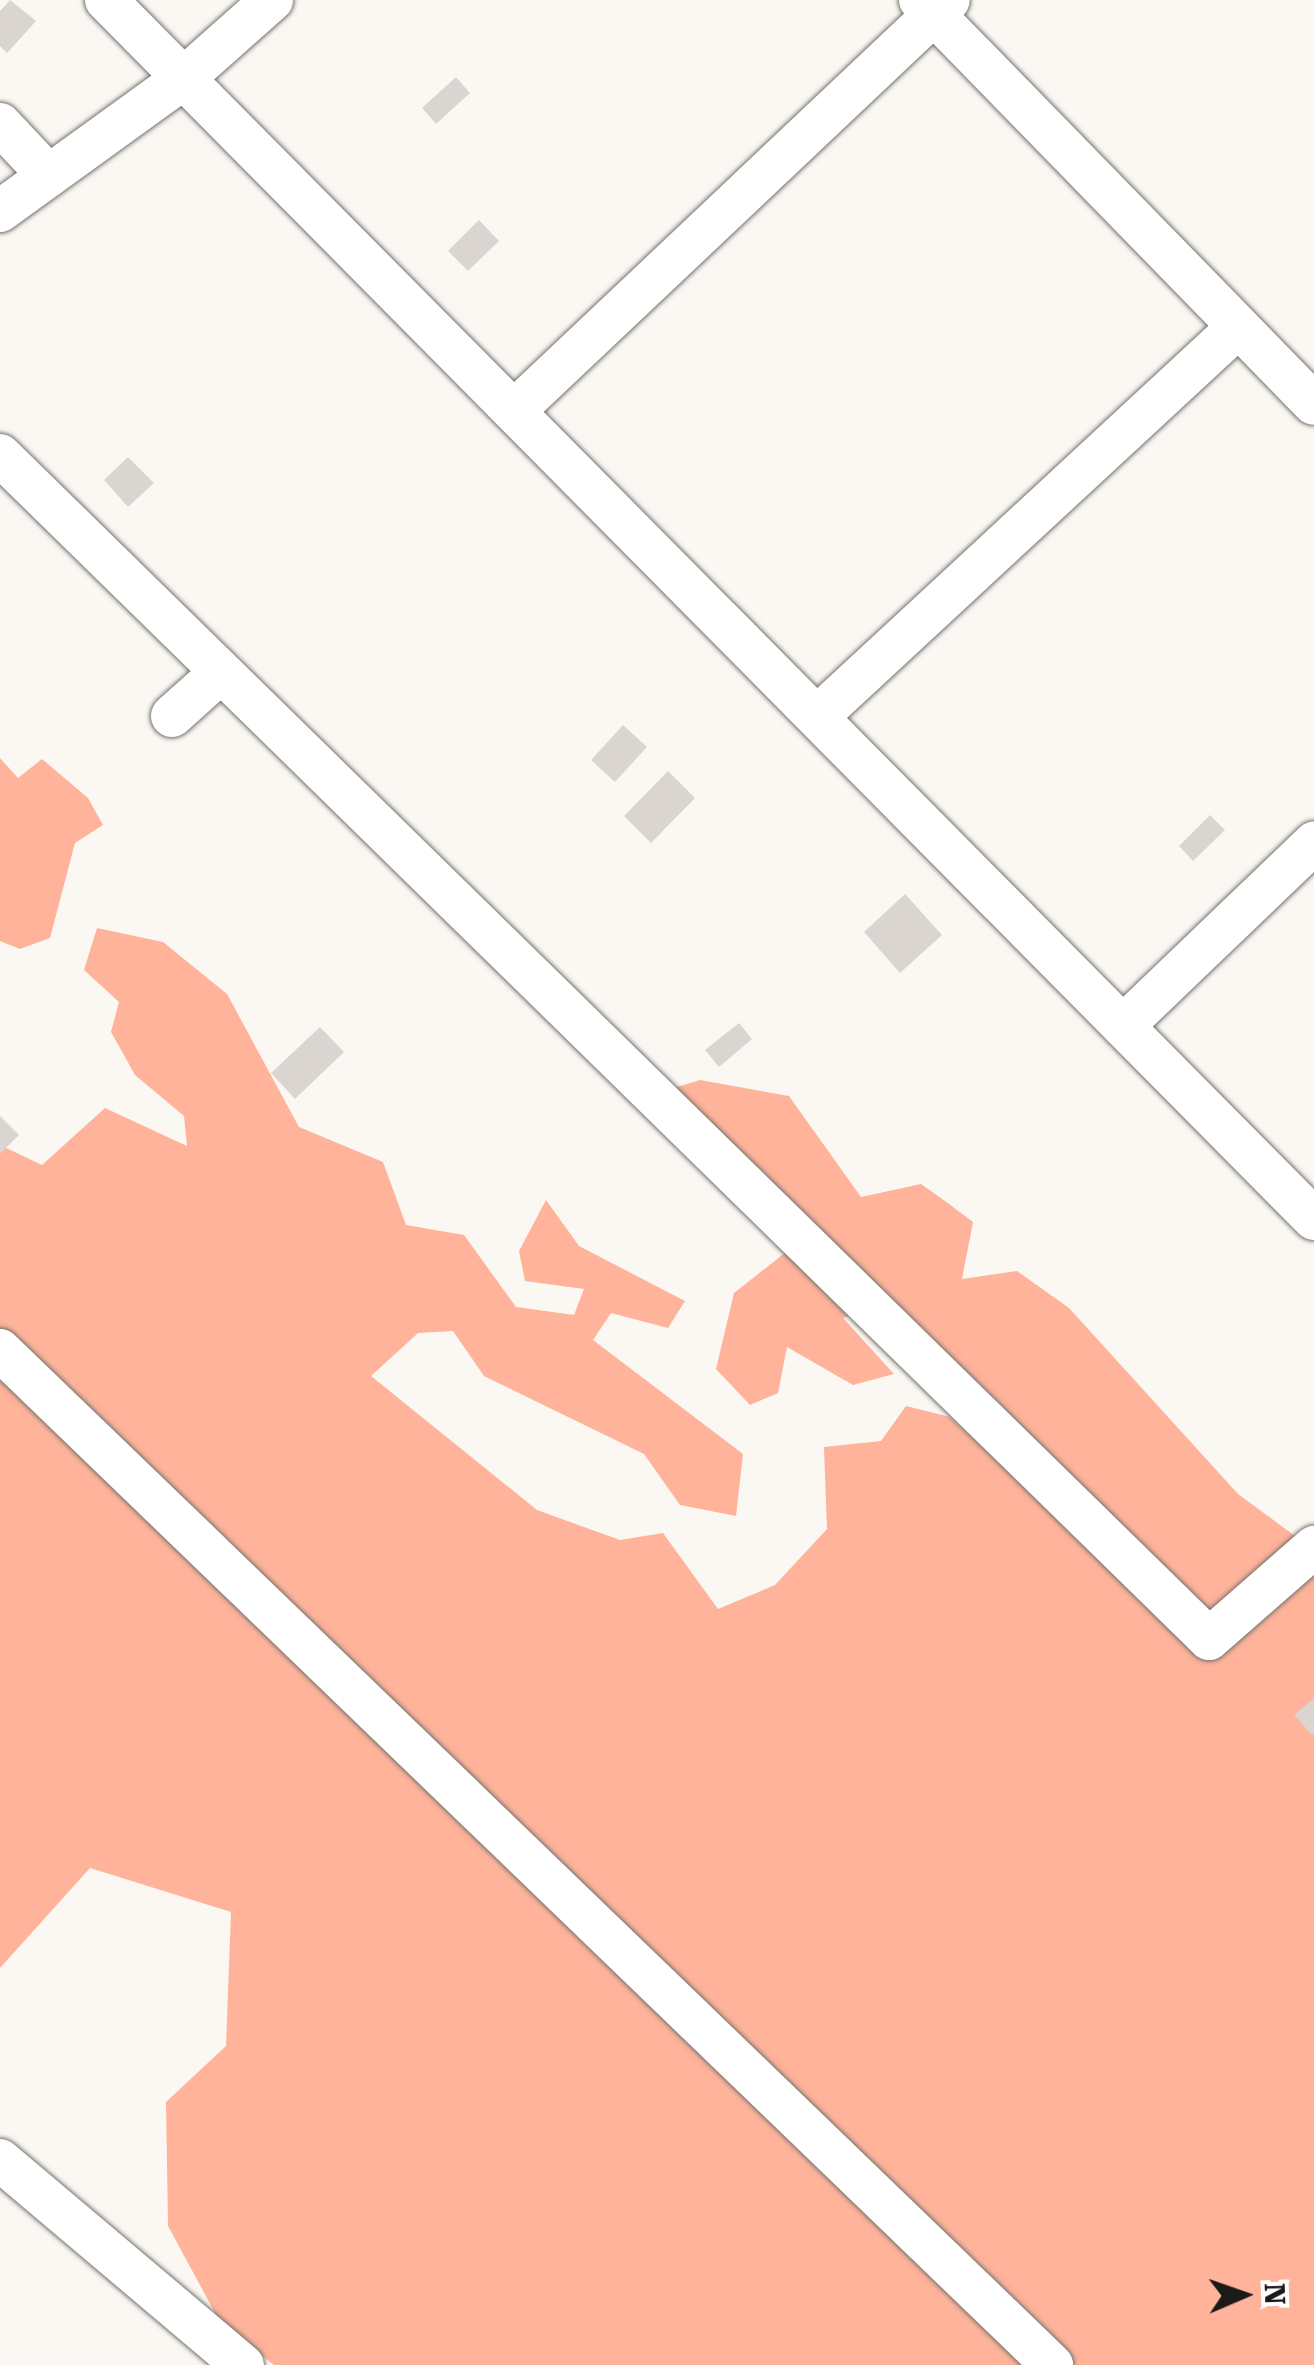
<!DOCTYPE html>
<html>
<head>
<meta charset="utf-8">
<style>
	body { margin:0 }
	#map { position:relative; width:1314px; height:2365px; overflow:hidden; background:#fbf8f3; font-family:"Roboto Serif",serif }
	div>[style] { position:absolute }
	.green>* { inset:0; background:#feb39a }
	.building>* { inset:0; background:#dad5d1 }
	.roads { filter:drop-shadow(0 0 2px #75736e) drop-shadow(0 0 2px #75736e) }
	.minor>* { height:42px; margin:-21px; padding:0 21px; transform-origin:21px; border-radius:21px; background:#fff }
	span { translate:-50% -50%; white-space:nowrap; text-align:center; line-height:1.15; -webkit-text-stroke:10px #fff; paint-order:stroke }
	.north { position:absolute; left:1194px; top:2245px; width:100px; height:100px; -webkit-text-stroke:8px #fff; paint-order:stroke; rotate:88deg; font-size:28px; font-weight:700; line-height:40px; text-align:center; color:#1b1a18 }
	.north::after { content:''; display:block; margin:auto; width:35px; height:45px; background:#1b1a18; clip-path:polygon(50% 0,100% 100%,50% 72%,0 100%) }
</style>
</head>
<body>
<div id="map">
	<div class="green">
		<i style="clip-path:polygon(0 758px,18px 778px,42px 759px,88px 798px,103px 825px,75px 843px,50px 938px,20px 949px,0 941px)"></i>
		<i style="clip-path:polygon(97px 928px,163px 942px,227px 994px,299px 1127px,383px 1162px,406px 1225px,464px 1235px,516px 1307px,574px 1315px,584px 1289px,525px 1281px,519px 1251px,546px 1200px,579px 1246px,685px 1301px,668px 1328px,611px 1313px,593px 1340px,743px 1454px,736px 1516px,680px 1505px,644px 1454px,484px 1376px,453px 1331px,418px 1333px,371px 1376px,537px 1510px,620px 1540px,663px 1533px,718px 1609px,775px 1585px,827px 1529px,824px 1447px,881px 1441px,906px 1406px,950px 1417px,1082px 1539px,865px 1310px,843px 1318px,894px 1374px,853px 1385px,787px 1347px,778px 1393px,750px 1405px,716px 1369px,734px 1293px,786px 1252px,664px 1091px,700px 1080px,789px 1096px,861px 1197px,921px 1184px,945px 1201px,973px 1222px,962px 1279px,1017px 1271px,1069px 1308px,1238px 1494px,1314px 1550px,1314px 2365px,274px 2365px,221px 2324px,168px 2226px,166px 2102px,226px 2046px,231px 1912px,90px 1868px,0 1968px,0 1145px,42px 1165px,105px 1108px,187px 1146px,184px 1116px,135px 1075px,111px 1032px,119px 1002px,84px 970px)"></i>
	</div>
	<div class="building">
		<i style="clip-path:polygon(10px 0,36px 21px,7px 53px,0 46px,0 11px)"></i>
		<i style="clip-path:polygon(456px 77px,470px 93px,436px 124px,422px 108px)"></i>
		<i style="clip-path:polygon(479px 220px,499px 241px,468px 271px,448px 251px)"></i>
		<i style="clip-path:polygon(128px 457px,154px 483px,128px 507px,104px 480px)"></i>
		<i style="clip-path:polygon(623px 725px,647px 747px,615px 782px,591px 760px)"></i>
		<i style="clip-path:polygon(668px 771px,695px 798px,651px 843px,624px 816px)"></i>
		<i style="clip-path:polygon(1210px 815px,1225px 830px,1193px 861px,1179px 846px)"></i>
		<i style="clip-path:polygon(905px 894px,942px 935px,900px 973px,864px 932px)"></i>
		<i style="clip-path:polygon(739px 1023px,752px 1039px,719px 1067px,705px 1050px)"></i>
		<i style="clip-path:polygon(320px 1027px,344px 1052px,295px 1099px,271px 1073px)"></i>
		<i style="clip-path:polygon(0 1116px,19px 1135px,0 1154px)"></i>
		<i style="clip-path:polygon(1314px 1698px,1314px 1733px,1312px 1735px,1294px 1715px)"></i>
	</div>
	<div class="roads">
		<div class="minor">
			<i style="left:106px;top:0;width:1716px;rotate:45.26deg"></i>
			<i style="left:920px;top:0;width:564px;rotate:45.72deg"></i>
			<i style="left:0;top:124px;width:71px;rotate:46.7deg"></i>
			<i style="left:0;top:211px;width:227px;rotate:-35.9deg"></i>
			<i style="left:184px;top:78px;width:118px;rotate:-41.6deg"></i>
			<i style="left:514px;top:411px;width:598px;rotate:-43.38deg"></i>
			<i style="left:0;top:455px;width:1692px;rotate:44.4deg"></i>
			<i style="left:1209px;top:1639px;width:140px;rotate:-41.2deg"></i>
			<i style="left:172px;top:716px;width:64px;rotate:-41.9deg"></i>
			<i style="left:817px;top:717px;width:574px;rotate:-42.81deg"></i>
			<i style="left:1123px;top:1026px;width:265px;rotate:-43.8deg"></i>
			<i style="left:0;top:1350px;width:1462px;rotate:43.97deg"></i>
			<i style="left:0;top:2160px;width:318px;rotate:40.2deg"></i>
		</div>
	</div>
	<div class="north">N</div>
</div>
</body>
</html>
